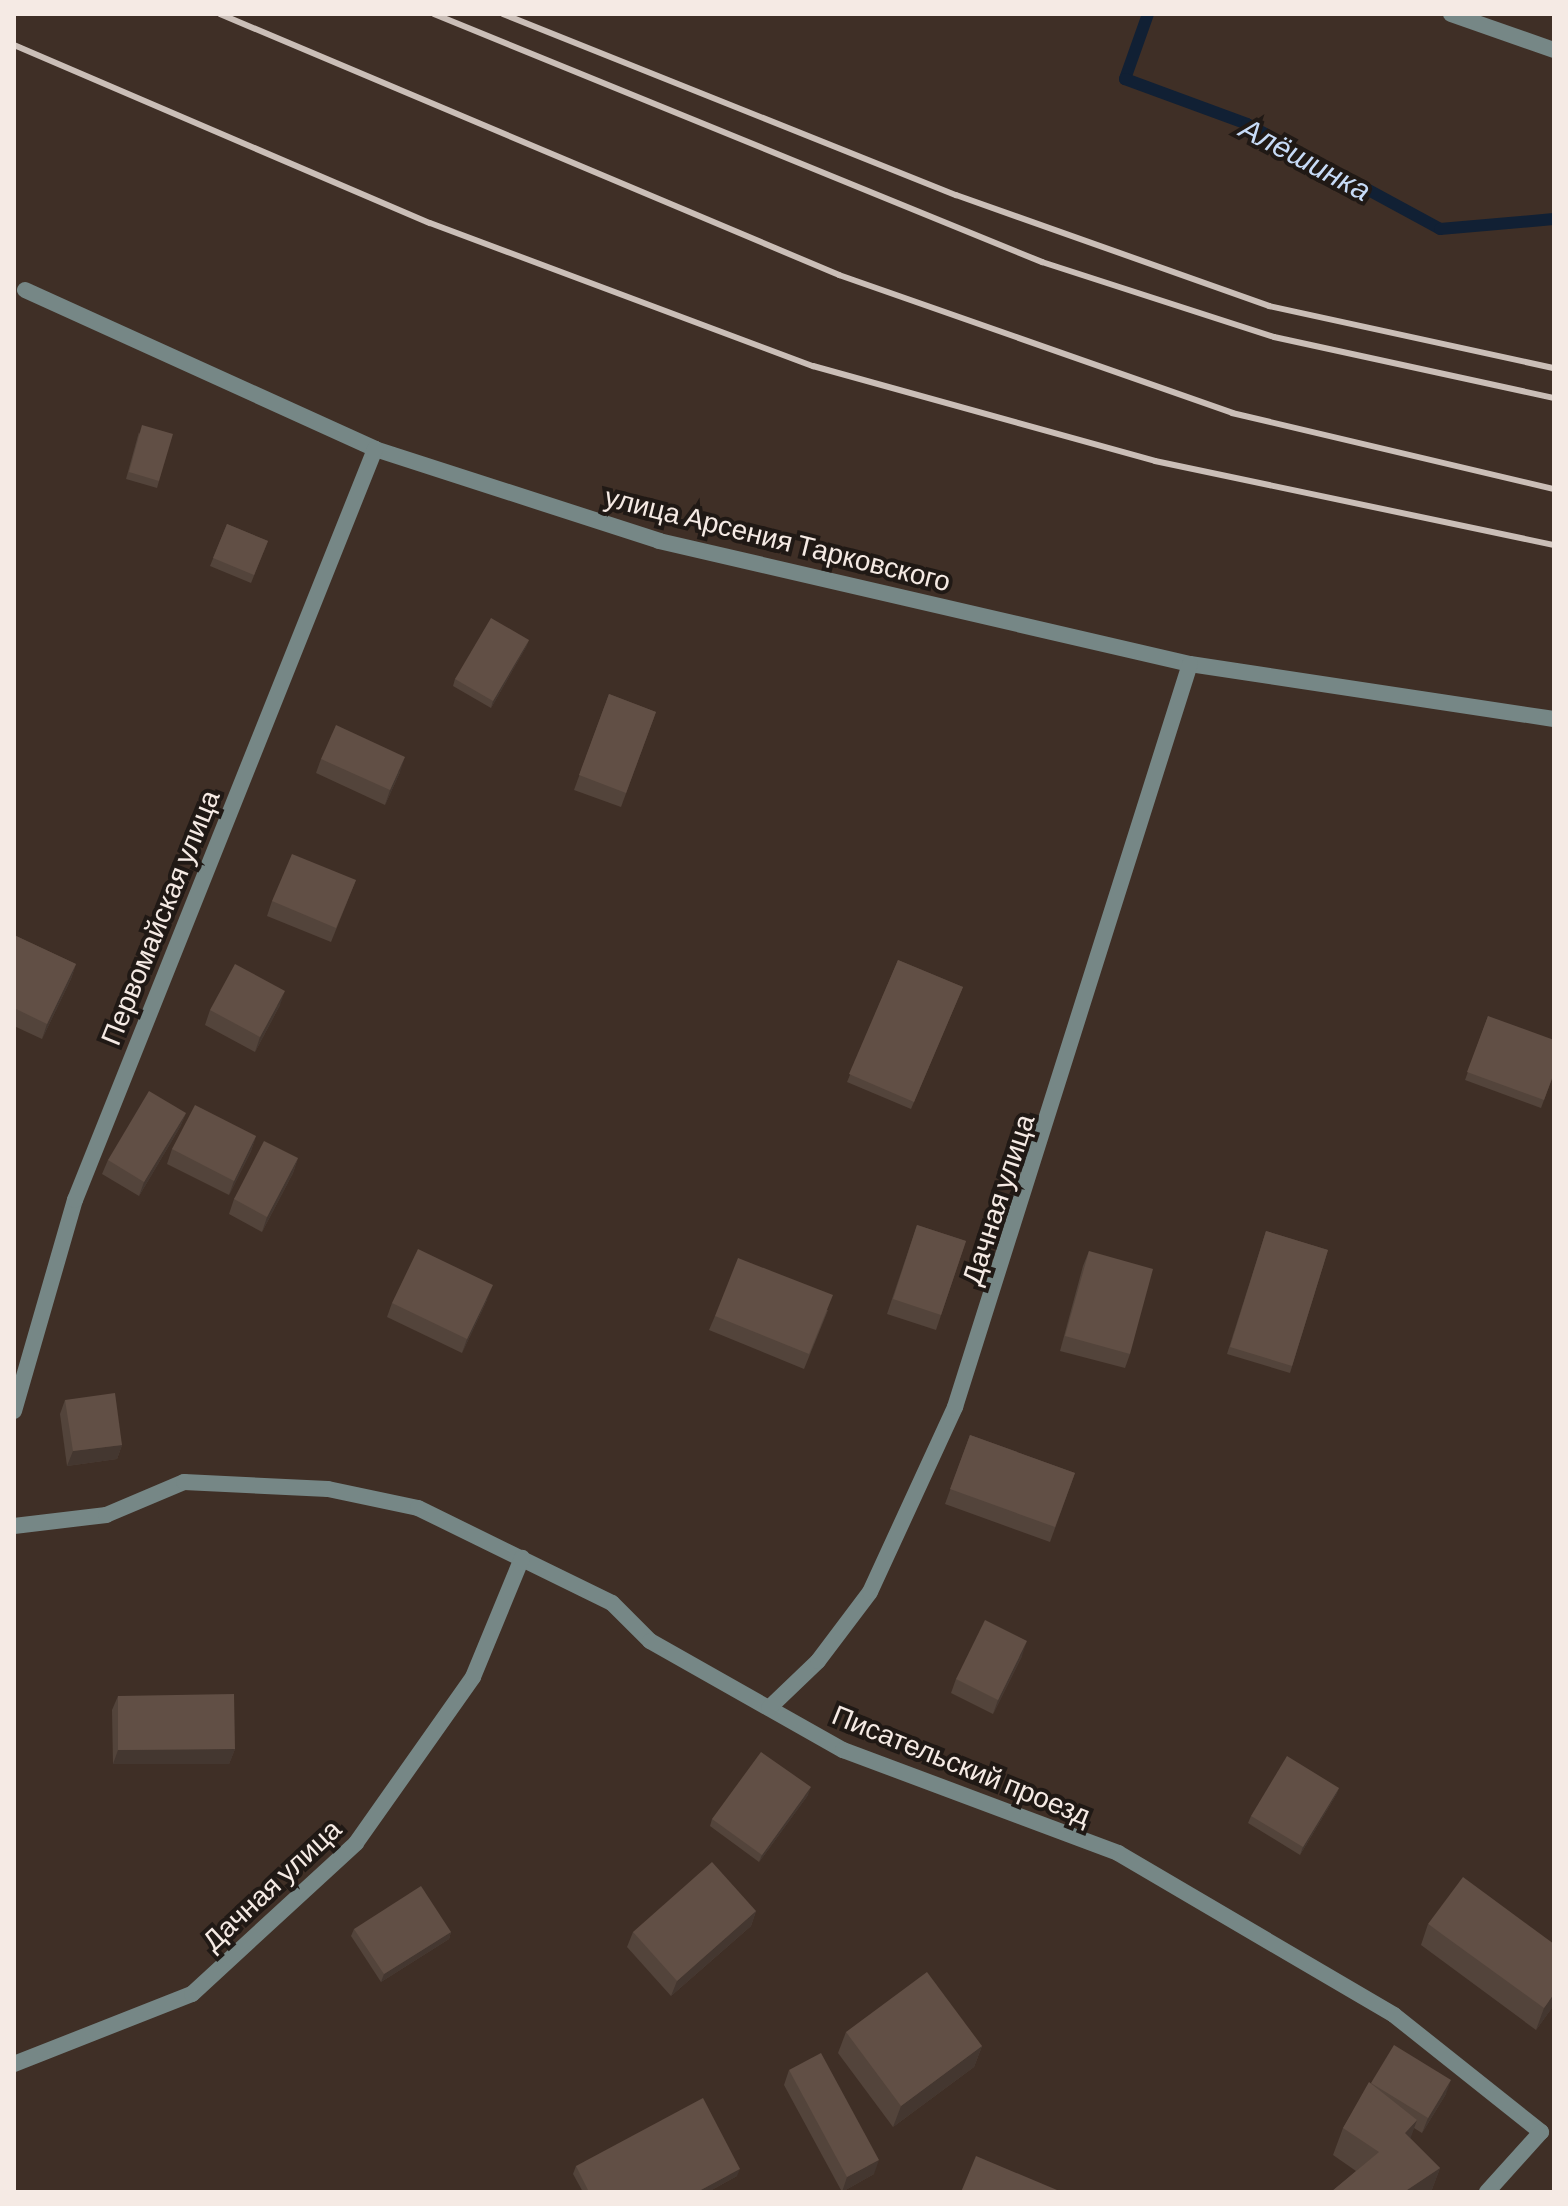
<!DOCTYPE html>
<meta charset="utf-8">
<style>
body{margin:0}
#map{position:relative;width:1568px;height:2206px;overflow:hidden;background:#3f2f26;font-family:Barlow,sans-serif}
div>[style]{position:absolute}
.stream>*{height:12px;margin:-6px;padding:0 6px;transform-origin:6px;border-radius:6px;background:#112034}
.street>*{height:16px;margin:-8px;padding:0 8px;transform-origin:8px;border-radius:8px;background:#768786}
.rail>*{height:6px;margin:-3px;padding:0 3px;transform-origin:3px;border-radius:3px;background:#cabeb7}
.wall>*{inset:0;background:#53443b}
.shaded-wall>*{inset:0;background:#443730}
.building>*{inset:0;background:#614f45}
span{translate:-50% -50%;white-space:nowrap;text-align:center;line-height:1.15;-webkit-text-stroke:8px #201915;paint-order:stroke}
.street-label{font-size:28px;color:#f5eae4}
.water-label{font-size:30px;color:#c7dbf7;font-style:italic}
.frame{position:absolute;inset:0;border:16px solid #f5eae4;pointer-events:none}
</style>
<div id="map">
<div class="stream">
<div style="left:1148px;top:14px;width:69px;rotate:109.5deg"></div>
<div style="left:1125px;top:79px;width:130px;rotate:20.2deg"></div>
<div style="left:1247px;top:124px;width:220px;rotate:28.5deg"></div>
<div style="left:1440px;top:229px;width:114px;rotate:-5deg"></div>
</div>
<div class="street">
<div style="left:1451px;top:14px;width:109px;rotate:19.3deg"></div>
<div style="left:25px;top:290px;width:384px;rotate:24.4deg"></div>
<div style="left:375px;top:449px;width:299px;rotate:17.9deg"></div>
<div style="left:659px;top:541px;width:545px;rotate:13.04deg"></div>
<div style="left:1190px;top:664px;width:368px;rotate:8.6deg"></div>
<div style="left:14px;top:1411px;width:220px;rotate:-73.9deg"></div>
<div style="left:75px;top:1200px;width:809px;rotate:-68.22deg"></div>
<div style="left:14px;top:1526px;width:93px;rotate:-6.8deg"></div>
<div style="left:106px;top:1515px;width:85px;rotate:-22.9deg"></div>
<div style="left:184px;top:1482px;width:144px;rotate:2.8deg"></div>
<div style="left:328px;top:1489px;width:92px;rotate:11.9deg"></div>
<div style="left:418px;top:1508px;width:216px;rotate:26.1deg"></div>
<div style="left:612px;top:1603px;width:54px;rotate:45deg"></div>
<div style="left:650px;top:1641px;width:222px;rotate:29.5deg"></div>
<div style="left:843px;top:1750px;width:294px;rotate:20.5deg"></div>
<div style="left:1118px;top:1853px;width:320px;rotate:30.4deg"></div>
<div style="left:1394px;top:2015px;width:188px;rotate:38.5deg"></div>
<div style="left:1541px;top:2132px;width:81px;rotate:132deg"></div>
<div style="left:769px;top:1708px;width:68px;rotate:-43.8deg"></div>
<div style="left:818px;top:1661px;width:86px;rotate:-53deg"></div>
<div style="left:870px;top:1592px;width:204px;rotate:-65.3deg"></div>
<div style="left:955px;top:1407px;width:779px;rotate:-72.45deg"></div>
<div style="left:14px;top:2064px;width:191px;rotate:-21.5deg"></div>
<div style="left:192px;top:1994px;width:223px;rotate:-42.6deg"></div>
<div style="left:356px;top:1843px;width:203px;rotate:-54.8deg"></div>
<div style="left:473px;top:1677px;width:129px;rotate:-67.6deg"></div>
</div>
<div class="rail">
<div style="left:220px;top:14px;width:672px;rotate:22.86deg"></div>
<div style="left:839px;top:275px;width:417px;rotate:19.3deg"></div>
<div style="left:1232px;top:413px;width:331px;rotate:13.3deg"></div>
<div style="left:434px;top:14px;width:657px;rotate:22.19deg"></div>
<div style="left:1042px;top:262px;width:244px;rotate:17.9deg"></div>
<div style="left:1274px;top:337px;width:287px;rotate:12.3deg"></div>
<div style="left:503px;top:14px;width:488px;rotate:21.8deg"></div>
<div style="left:956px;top:195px;width:332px;rotate:19.5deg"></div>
<div style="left:1269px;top:306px;width:292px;rotate:12.3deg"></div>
<div style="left:14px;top:45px;width:452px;rotate:23.2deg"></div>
<div style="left:430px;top:223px;width:409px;rotate:20.5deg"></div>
<div style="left:813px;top:366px;width:355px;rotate:15.5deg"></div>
<div style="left:1155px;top:461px;width:408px;rotate:11.9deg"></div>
</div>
<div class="wall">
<div style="clip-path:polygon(139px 432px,159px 481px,157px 488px,126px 479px)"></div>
<div style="clip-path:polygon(227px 524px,268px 541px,251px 583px,210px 566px)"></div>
<div style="clip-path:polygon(529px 640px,526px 647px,491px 708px,453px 686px,455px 679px)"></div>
<div style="clip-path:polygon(609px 694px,656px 712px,621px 807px,574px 790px)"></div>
<div style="clip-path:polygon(321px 759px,400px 772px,385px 805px,316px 773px)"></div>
<div style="clip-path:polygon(356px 880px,331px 942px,267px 916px,272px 901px)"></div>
<div style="clip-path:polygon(14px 935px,76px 964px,71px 979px,42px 1039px,14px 1026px)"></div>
<div style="clip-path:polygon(898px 960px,963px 987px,911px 1109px,847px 1082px)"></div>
<div style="clip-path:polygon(280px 1005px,255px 1052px,205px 1025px,210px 1010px)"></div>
<div style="clip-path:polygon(1488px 1016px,1554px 1073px,1541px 1108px,1465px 1080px)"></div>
<div style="clip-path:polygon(186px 1113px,180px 1127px,139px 1196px,102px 1174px,108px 1160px)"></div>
<div style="clip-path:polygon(256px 1136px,251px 1151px,229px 1195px,167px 1164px,172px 1149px)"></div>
<div style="clip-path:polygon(298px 1158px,293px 1173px,262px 1232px,229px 1214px,234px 1199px)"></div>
<div style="clip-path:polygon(917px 1225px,966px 1241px,936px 1330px,887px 1314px)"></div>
<div style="clip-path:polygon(1266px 1231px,1328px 1250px,1290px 1373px,1227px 1354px)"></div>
<div style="clip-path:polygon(1089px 1251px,1130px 1354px,1125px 1368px,1060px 1351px,1083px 1266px)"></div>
<div style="clip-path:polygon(487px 1300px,462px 1353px,387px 1317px,392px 1303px)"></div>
<div style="clip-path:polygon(828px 1310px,804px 1369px,709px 1330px,715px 1316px)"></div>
<div style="clip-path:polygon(65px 1400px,122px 1445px,117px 1459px,67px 1466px,60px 1414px)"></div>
<div style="clip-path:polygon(970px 1435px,1075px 1473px,1050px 1542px,945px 1504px)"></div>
<div style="clip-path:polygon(1022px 1656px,993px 1714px,951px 1693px,956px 1679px)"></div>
<div style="clip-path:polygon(118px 1696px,235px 1749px,229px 1764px,113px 1764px,112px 1710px)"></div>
<div style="clip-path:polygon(1339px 1788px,1336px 1795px,1300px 1855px,1248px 1823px,1251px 1816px)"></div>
<div style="clip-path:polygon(808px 1795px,759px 1862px,710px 1826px,712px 1819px)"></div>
<div style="clip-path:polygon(756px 1911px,751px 1926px,671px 1996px,627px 1947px,633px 1932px)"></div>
<div style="clip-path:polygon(1428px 1924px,1554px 2005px,1536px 2030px,1421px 1945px)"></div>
<div style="clip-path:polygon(354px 1929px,451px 1932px,449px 1939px,381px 1982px,351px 1936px)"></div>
<div style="clip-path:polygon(846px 2032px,982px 2046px,974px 2067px,893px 2127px,838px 2053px)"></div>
<div style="clip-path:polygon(789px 2070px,874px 2174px,842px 2192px,784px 2085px)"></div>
<div style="clip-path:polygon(1371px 2083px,1446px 2094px,1422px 2133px,1414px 2128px,1410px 2138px,1440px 2168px,1431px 2192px,1331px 2192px,1356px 2171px,1333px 2155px,1343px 2128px)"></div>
<div style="clip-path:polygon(576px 2166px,737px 2176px,708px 2192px,583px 2192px,573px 2174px)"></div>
</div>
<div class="shaded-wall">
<div style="clip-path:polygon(529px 640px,526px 647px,491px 708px,493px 701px)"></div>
<div style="clip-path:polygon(405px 757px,400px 772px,385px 805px,390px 790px)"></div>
<div style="clip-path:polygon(76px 964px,71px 979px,42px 1039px,47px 1024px)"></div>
<div style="clip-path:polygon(285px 991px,280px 1005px,255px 1052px,260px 1037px)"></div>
<div style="clip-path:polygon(186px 1113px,180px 1127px,139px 1196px,144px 1182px)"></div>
<div style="clip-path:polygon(256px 1136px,251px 1151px,229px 1195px,234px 1181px)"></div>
<div style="clip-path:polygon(298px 1158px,293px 1173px,262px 1232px,267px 1217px)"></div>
<div style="clip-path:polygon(493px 1285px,487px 1300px,462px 1353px,467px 1339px)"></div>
<div style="clip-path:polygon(122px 1445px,117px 1459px,67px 1466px,73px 1451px)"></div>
<div style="clip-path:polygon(1027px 1641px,1022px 1656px,993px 1714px,998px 1700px)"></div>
<div style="clip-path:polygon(235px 1749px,229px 1764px,113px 1764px,118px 1750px)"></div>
<div style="clip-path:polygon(811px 1787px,808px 1795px,759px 1862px,762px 1855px)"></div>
<div style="clip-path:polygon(1339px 1788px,1336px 1795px,1300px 1855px,1303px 1847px)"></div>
<div style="clip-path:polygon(756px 1911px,751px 1926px,671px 1996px,677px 1981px)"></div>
<div style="clip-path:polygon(451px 1932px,449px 1939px,381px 1982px,384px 1974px)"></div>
<div style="clip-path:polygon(1554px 1994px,1554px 2005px,1536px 2030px,1544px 2008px)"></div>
<div style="clip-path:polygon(982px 2046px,974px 2067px,893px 2127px,901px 2106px)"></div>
<div style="clip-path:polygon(1451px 2080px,1446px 2094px,1422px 2133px,1428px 2118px)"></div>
<div style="clip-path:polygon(1417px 2120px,1407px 2148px,1405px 2133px)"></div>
<div style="clip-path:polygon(879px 2160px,874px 2174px,842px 2192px,847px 2177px)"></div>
<div style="clip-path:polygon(1440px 2168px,1431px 2192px,1404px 2192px)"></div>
<div style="clip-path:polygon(740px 2169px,737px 2176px,708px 2192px,697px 2192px)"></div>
</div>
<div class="building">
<div style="clip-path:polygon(142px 425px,173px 434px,159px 481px,129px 472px)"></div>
<div style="clip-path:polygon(227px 524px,268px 541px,254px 575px,213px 558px)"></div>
<div style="clip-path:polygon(491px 618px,529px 640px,493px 701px,455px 679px)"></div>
<div style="clip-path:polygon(609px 694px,656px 712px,626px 793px,579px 775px)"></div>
<div style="clip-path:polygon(336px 725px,405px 757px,390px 790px,321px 759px)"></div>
<div style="clip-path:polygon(292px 854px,356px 880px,336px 928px,272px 901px)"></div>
<div style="clip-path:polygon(14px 935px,76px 964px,47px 1024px,14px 1008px)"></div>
<div style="clip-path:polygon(898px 960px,963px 987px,914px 1102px,849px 1074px)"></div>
<div style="clip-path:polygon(235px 964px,285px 991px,260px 1037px,210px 1010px)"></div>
<div style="clip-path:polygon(1488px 1016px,1554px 1040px,1554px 1073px,1544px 1100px,1467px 1072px)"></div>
<div style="clip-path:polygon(149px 1091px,186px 1113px,144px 1182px,108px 1160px)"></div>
<div style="clip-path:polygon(195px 1105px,256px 1136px,234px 1181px,172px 1149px)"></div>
<div style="clip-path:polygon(264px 1141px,298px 1158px,267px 1217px,234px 1199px)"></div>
<div style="clip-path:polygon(917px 1225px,966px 1241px,941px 1315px,893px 1299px)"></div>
<div style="clip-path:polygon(1266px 1231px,1328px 1250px,1292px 1366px,1230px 1347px)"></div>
<div style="clip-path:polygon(418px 1249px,493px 1285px,467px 1339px,392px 1303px)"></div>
<div style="clip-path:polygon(1089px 1251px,1153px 1269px,1130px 1354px,1065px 1336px)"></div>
<div style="clip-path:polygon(738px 1258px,833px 1295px,809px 1354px,715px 1316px)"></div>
<div style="clip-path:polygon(115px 1393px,122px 1445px,73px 1451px,65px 1400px)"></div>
<div style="clip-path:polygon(970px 1435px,1075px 1473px,1055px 1527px,950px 1489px)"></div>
<div style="clip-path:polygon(985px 1620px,1027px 1641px,998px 1700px,956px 1679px)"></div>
<div style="clip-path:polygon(234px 1694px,235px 1749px,118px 1750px,118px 1696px)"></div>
<div style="clip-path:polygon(761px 1752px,811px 1787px,762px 1855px,712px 1819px)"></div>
<div style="clip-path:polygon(1287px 1756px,1339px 1788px,1303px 1847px,1251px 1816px)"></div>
<div style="clip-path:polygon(712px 1862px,756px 1911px,677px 1981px,633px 1932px)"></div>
<div style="clip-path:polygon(1463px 1877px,1554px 1944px,1554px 1994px,1544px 2008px,1428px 1924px)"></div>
<div style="clip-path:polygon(421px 1886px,451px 1932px,384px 1974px,354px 1929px)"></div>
<div style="clip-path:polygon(927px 1972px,982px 2046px,901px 2106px,846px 2032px)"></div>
<div style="clip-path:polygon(1394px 2045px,1451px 2080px,1428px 2118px,1371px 2083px)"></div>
<div style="clip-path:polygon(821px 2053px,879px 2160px,847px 2177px,789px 2070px)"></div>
<div style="clip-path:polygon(1369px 2082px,1417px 2120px,1405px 2133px,1440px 2168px,1404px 2192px,1331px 2192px,1379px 2152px,1343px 2128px)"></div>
<div style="clip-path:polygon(703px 2098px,740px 2169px,697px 2192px,589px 2192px,576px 2166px)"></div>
<div style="clip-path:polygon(976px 2156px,1057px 2190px,1057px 2192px,961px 2192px)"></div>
</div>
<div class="street-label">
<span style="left:778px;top:538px;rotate:14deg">улица Арсения Тарковского</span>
<span style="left:159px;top:917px;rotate:-68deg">Первомайская улица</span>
<span style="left:997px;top:1199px;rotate:-72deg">Дачная улица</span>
<span style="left:962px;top:1764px;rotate:22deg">Писательский проезд</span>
<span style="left:271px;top:1884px;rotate:-43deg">Дачная улица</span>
</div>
<div class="water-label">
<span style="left:1306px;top:158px;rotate:28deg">Алёшинка</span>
</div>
<div class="frame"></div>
</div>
